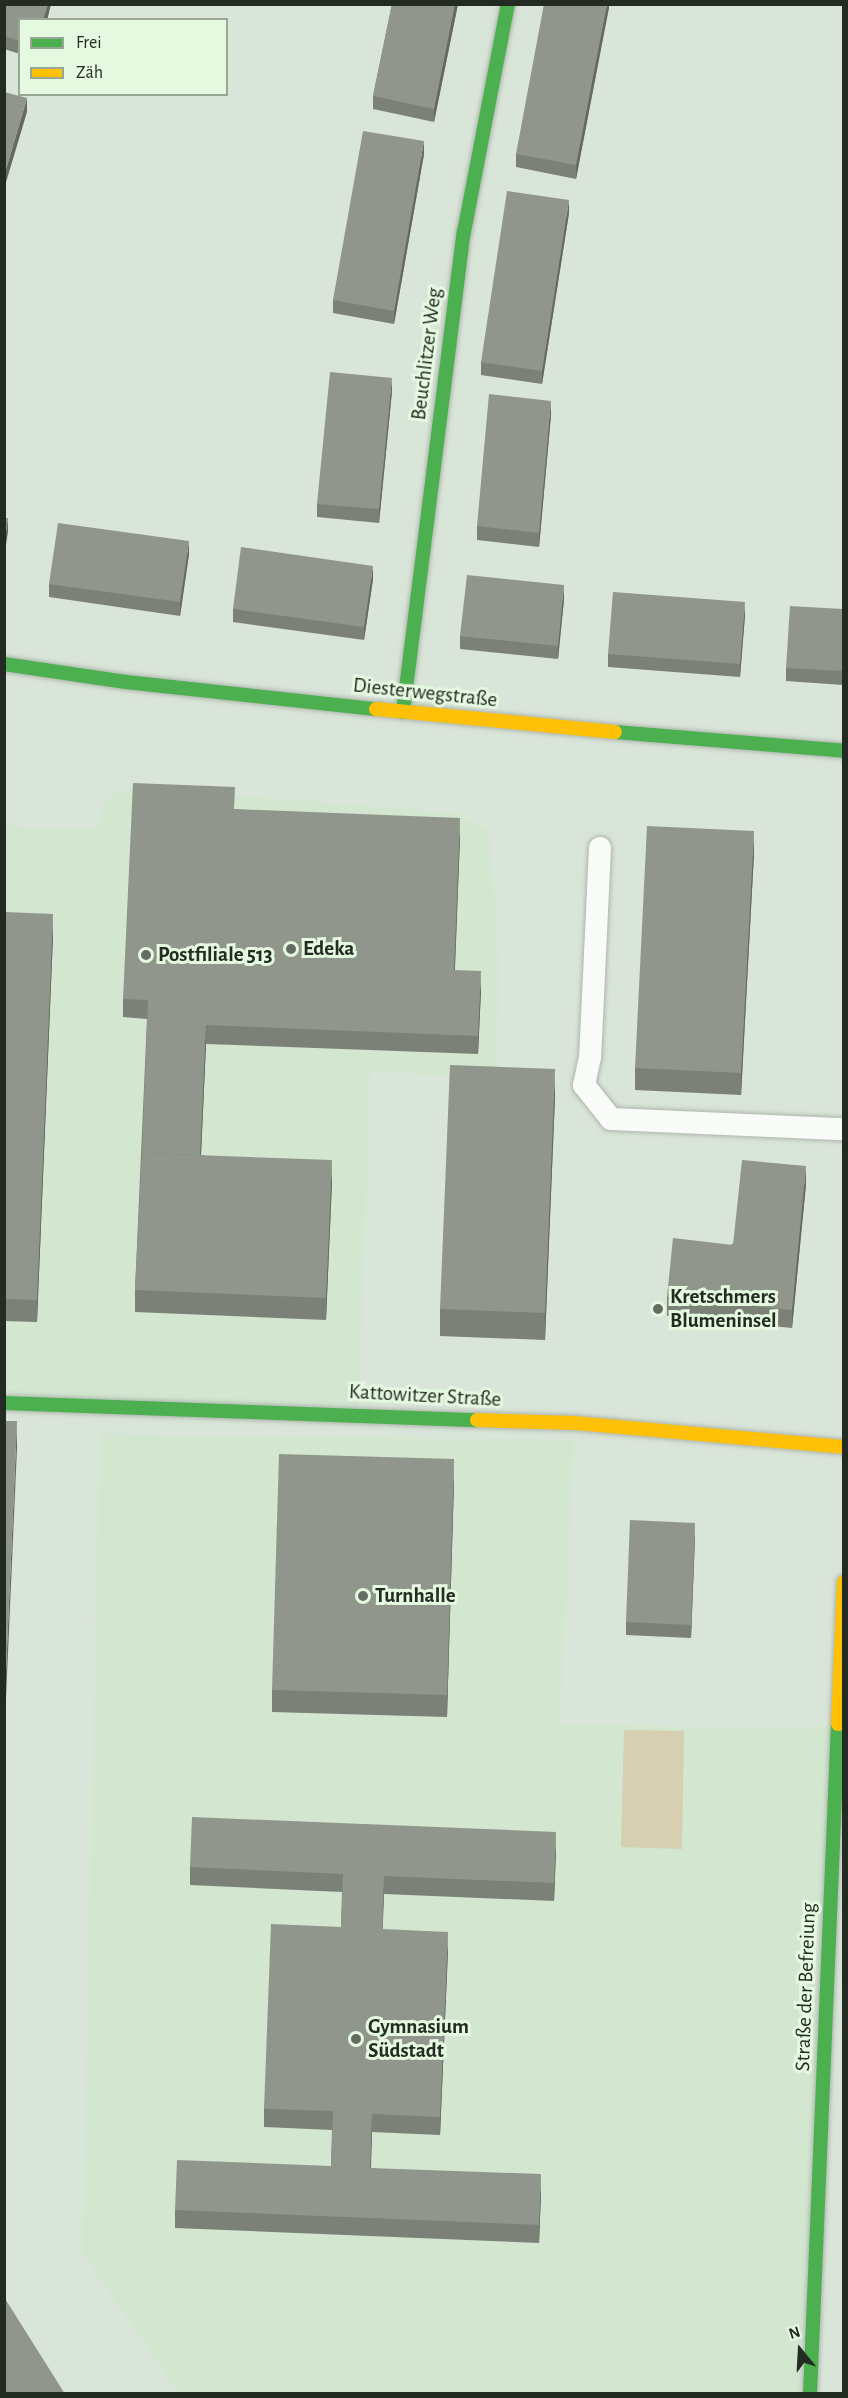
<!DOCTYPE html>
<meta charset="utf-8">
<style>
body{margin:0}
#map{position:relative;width:848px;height:2398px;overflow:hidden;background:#dae5d9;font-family:"Alegreya Sans",sans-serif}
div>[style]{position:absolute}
.built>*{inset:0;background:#d2e6d0}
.green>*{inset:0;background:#d7cfb2}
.roads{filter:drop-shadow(0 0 2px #adb6ac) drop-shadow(0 0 2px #adb6ac)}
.lane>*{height:22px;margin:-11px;padding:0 11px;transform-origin:11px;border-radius:11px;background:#f9fbf9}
.fast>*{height:14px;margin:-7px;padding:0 7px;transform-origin:7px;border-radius:7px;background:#4caf50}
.slow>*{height:14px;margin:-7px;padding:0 7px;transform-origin:7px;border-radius:7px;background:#ffc107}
.wall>*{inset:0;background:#7c8178}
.shaded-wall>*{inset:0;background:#656961}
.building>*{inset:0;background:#90968b}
.dots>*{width:16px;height:16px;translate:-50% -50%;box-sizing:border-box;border:3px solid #e4f9e0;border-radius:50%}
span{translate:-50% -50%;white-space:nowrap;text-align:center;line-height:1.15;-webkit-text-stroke:6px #e4f9e0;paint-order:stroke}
.street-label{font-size:21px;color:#242b23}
.poi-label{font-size:21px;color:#242b23;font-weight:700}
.left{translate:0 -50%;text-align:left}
.frame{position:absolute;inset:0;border:6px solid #242b23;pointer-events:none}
.legend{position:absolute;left:18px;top:18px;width:210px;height:78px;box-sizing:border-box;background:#e4f9e0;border:2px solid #97a794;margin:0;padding:8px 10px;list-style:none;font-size:18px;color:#242b23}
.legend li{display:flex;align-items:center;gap:12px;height:30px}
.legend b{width:30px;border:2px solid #97a794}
.north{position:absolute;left:770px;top:2320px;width:60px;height:60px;-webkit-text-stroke:4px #e4f9e0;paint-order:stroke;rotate:342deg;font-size:16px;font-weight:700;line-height:24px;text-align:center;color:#242b23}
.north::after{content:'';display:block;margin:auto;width:21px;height:27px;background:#242b23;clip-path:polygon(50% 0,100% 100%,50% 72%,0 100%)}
</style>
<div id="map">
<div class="built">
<div style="clip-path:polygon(128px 787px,456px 813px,489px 830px,499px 966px,496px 1077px,370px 1072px,359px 1413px,5px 1403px,4px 826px,98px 830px,101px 804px)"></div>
<div style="clip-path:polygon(100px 1434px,574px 1440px,560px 1725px,832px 1728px,800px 2393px,178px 2393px,82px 2252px)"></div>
</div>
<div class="green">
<div style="clip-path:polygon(624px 1730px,684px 1731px,682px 1849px,621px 1847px)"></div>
</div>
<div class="roads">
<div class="lane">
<div style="left:600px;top:848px;width:209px;rotate:92.7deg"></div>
<div style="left:590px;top:1057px;width:29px;rotate:102deg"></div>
<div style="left:584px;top:1085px;width:43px;rotate:51.5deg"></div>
<div style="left:611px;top:1119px;width:233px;rotate:2.5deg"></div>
</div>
<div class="fast">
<div style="left:4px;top:664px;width:123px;rotate:8.4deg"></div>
<div style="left:126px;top:682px;width:251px;rotate:6.2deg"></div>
<div style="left:403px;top:712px;width:484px;rotate:-82.8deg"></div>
<div style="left:464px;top:232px;width:232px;rotate:-79.1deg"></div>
<div style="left:615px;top:732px;width:230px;rotate:4.7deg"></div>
<div style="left:4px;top:1403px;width:473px;rotate:2.1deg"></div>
<div style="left:810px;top:2394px;width:671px;rotate:-87.61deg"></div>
</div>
<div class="slow">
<div style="left:376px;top:709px;width:240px;rotate:5.5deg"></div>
<div style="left:477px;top:1420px;width:98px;rotate:1.8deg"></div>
<div style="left:575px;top:1423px;width:270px;rotate:5.1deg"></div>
<div style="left:838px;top:1724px;width:142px;rotate:-87.6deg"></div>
</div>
</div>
<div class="wall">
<div style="clip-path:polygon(4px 4px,51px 4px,47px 20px,20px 20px,20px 54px,4px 49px)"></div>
<div style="clip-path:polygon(392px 4px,458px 4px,434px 122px,373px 109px,373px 96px)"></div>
<div style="clip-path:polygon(609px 4px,576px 179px,516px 167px,516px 154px)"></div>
<div style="clip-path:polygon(424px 154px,394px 324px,333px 313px,333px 300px)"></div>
<div style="clip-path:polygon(569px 213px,542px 384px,481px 375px,481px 362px)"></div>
<div style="clip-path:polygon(392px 391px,379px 523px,317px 517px,317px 504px)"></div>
<div style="clip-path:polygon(551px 415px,539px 547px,477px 540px,477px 526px)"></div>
<div style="clip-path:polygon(189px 554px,180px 616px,49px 597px,49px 584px)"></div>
<div style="clip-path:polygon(373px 579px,364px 640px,233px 622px,233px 609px)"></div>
<div style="clip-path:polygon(564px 599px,558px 659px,460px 649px,460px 636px)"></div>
<div style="clip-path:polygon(843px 609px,843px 685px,786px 681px,786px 668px)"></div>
<div style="clip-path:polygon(745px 615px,740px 677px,608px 667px,608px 654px)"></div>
<div style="clip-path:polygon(235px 809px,460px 837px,455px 970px,481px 990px,478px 1054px,206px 1044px,201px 1155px,332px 1182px,326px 1320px,135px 1312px,135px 1290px,147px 1019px,123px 1017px,123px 999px)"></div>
<div style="clip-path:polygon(754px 853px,741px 1095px,635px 1090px,635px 1068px)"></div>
<div style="clip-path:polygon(4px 912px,53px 936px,37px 1322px,4px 1321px)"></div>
<div style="clip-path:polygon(555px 1096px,545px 1340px,440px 1336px,440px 1309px)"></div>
<div style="clip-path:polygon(806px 1184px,792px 1328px,667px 1316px,667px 1297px)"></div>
<div style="clip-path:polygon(454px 1481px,447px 1717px,272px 1712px,272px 1690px)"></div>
<div style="clip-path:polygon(695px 1536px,691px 1638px,626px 1635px,626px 1622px)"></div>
<div style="clip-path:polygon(556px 1850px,554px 1901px,384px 1894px,382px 1929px,448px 1950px,440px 2135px,372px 2132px,371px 2168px,541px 2193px,539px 2243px,175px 2228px,175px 2210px,331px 2166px,332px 2130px,264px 2127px,264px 2109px,341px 1927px,342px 1892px,190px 1885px,190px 1867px)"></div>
</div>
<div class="shaded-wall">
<div style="clip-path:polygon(48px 4px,51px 4px,47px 20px,43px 20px)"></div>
<div style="clip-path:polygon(455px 4px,458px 4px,434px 122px,434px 109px)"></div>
<div style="clip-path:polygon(607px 4px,609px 4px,609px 8px,576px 179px,576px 165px)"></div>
<div style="clip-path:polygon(27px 98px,27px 112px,4px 189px,4px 176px)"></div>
<div style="clip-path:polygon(424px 141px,424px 154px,394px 324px,394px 311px)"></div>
<div style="clip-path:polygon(569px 200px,569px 213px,542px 384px,542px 371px)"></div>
<div style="clip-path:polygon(392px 378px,392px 391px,379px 523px,379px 509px)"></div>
<div style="clip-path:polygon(551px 401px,551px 415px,539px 547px,539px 533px)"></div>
<div style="clip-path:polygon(8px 518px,8px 532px,4px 558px,4px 545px)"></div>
<div style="clip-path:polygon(189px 541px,189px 554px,180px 616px,180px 602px)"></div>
<div style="clip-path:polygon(373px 566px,373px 579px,364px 640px,364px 627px)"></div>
<div style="clip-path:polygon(564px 585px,564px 599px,558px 659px,558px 646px)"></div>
<div style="clip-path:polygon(745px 602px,745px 615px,740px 677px,740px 664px)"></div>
<div style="clip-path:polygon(460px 818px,460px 837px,454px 988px,454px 970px)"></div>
<div style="clip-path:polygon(754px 831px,754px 853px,741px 1095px,741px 1073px)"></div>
<div style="clip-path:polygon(53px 914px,53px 936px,37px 1322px,37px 1300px)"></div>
<div style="clip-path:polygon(481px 971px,481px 990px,478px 1054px,478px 1036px)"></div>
<div style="clip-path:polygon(206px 1025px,206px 1044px,200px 1177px,200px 1158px)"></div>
<div style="clip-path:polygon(555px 1069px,555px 1096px,545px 1340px,545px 1313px)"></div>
<div style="clip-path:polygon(332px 1160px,332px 1182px,326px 1320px,326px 1298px)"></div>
<div style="clip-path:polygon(806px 1166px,806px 1184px,792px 1328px,792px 1310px)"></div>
<div style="clip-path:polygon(17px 1421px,17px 1448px,4px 1744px,4px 1717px)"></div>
<div style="clip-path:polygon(454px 1459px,454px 1481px,447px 1717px,447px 1695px)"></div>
<div style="clip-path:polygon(695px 1523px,695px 1536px,691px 1638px,691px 1625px)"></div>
<div style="clip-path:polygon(556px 1832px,556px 1850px,554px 1901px,554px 1883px)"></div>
<div style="clip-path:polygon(384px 1876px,384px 1894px,382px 1948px,382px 1929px)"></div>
<div style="clip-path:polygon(448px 1932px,448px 1950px,440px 2135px,440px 2117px)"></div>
<div style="clip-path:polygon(372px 2114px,372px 2132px,370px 2186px,370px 2168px)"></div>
<div style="clip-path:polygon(541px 2174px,541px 2193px,539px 2243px,539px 2225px)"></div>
</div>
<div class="building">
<div style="clip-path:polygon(4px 4px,48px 4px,43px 20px,20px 20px,20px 41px,4px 36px)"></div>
<div style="clip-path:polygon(392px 4px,455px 4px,434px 109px,373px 96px)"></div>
<div style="clip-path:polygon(544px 4px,607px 4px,576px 165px,516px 154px)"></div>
<div style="clip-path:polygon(4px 92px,27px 98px,4px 176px)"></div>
<div style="clip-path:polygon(363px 131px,424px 141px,394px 311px,333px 300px)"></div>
<div style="clip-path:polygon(507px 191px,569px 200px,542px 371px,481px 362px)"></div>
<div style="clip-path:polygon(330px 372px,392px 378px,379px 509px,317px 504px)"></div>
<div style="clip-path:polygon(489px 394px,551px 401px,539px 533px,477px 526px)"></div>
<div style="clip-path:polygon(4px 518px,8px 518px,4px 545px)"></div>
<div style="clip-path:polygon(58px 523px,189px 541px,180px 602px,49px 584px)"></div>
<div style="clip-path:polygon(241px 547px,373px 566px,364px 627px,233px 609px)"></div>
<div style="clip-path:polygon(467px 575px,564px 585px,558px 646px,460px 636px)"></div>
<div style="clip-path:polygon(613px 592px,745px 602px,740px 664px,608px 654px)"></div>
<div style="clip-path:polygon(790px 606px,843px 609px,843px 671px,786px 668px)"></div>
<div style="clip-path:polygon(133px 783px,235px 787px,234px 809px,460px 818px,454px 970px,481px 971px,478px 1036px,206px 1025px,200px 1155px,142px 1153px,148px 1000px,123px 999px)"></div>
<div style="clip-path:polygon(647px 826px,754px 831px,741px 1073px,635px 1068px)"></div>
<div style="clip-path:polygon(4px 912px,53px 914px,37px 1300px,4px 1299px)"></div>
<div style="clip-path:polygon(450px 1065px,555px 1069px,545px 1313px,440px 1309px)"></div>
<div style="clip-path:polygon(142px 1153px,332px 1160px,326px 1298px,135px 1290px)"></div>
<div style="clip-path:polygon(742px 1160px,806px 1166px,792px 1310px,667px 1297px,673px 1238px,733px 1245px)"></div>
<div style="clip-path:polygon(4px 1421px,17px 1421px,4px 1717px)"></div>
<div style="clip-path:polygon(279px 1454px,454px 1459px,447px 1695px,272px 1690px)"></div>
<div style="clip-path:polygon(630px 1520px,695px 1523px,691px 1625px,626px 1622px)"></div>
<div style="clip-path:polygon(192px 1817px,556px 1832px,554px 1883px,384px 1876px,382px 1929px,448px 1932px,440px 2117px,372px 2114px,370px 2168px,541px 2174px,539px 2225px,175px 2210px,177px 2160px,331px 2166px,333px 2111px,264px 2109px,271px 1924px,341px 1927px,343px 1874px,190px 1867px)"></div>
<div style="clip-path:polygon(4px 2297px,65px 2394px,4px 2394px)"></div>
</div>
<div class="dots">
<div style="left:291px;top:949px;background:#646c63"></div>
<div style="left:146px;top:955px;background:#646c63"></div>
<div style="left:658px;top:1309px;background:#646c63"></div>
<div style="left:363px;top:1596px;background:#646c63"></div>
<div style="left:356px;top:2039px;background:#646c63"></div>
</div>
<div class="street-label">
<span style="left:427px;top:354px;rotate:-83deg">Beuchlitzer Weg</span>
<span style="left:425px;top:693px;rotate:6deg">Diesterwegstraße</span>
<span style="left:425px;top:1396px;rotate:3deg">Kattowitzer Straße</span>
<span style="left:806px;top:1987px;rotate:-88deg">Straße der Befreiung</span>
</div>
<div class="poi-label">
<span class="left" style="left:303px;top:949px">Edeka</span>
<span class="left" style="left:158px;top:955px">Postfiliale 513</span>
<span class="left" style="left:670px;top:1309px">Kretschmers<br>Blumeninsel</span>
<span class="left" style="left:375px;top:1596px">Turnhalle</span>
<span class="left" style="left:368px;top:2039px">Gymnasium<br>Südstadt</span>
</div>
<div class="frame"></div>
<ul class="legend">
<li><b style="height:8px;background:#4caf50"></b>Frei</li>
<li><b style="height:8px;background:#ffc107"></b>Zäh</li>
</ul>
<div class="north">N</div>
</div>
